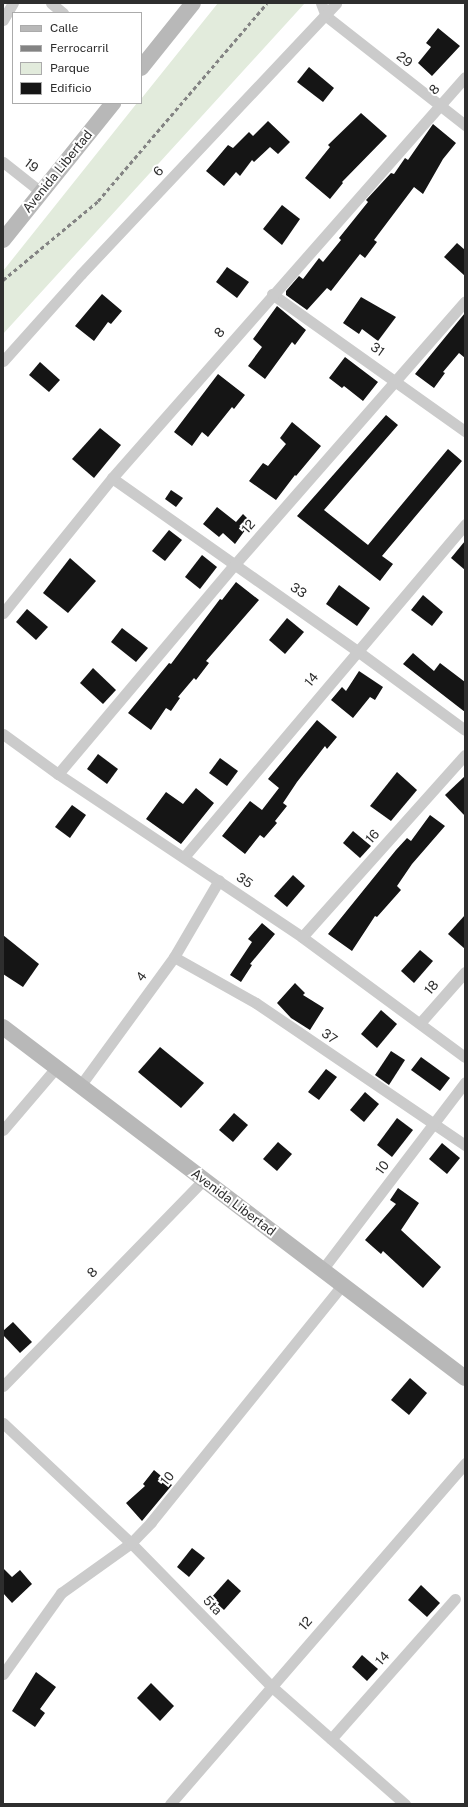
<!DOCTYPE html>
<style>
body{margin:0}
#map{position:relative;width:468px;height:1807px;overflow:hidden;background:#fff;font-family:"Public Sans",sans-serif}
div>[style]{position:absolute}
.green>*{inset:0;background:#e2ebdc}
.building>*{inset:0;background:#151515}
.minor>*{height:11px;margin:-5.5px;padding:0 5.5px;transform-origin:5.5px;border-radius:5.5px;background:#cbcbcb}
.secondary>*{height:16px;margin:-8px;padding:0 8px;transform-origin:8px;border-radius:8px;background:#b8b8b8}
.rail>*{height:3px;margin-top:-1.5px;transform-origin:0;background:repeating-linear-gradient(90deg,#838383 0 4px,transparent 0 7px)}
span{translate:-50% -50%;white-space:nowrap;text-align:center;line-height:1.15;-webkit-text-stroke:4px #fff;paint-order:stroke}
.street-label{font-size:13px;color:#2e2e2e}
.frame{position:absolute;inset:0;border:4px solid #2e2e2e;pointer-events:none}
.legend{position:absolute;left:12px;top:12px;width:130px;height:92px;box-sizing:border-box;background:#fff;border:1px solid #ababab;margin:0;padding:5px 7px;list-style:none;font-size:12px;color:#2e2e2e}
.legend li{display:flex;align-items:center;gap:8px;height:20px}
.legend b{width:20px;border:1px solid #ababab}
</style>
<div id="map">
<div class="green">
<div style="clip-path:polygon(218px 3px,305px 3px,3px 334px,3px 271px,137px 103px,141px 103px,141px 99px)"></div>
</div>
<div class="building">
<div style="clip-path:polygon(438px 28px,460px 46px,432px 76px,418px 63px,431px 47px,426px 43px)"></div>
<div style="clip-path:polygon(309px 67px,334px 88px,323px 102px,297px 82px)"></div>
<div style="clip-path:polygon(361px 113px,387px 136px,342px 182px,343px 183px,330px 199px,305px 178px,330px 147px,328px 145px)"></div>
<div style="clip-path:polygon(268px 121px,290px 142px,278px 154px,270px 147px,254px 162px,252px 160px,240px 176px,236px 172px,224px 186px,206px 171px,228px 145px,233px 148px,249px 132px,253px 136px)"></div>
<div style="clip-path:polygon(433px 124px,456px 143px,443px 159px,423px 194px,414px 187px,374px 240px,377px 242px,365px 258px,360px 254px,331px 291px,327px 288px,307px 310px,286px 295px,286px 291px,299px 276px,303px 279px,319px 258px,323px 262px,341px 240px,339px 238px,368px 202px,366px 200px,391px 173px,394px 174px,405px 158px,408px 160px)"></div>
<div style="clip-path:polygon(282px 205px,300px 219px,282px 245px,263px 229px)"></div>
<div style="clip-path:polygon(457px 243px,465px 250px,465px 276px,444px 257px)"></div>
<div style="clip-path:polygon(227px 267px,249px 282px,237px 298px,216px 282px)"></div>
<div style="clip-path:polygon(102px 294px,122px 311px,111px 324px,108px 322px,94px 341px,75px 326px)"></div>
<div style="clip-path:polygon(361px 297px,396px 317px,378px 341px,362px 329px,359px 334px,343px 323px)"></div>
<div style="clip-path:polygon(277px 306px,306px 330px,295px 345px,292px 342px,265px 379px,248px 366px,262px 347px,253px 339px)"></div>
<div style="clip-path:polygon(465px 313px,465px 358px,459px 353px,443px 372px,445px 373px,434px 388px,415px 374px)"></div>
<div style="clip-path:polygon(345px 357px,378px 382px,363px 401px,344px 386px,342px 388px,329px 378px)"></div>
<div style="clip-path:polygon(40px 362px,60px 380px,49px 392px,29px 375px)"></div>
<div style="clip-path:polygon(218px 374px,245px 395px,234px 409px,232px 407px,208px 437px,202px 432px,192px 446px,174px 432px)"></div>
<div style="clip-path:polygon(386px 415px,398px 425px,324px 510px,368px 545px,448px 449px,462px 461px,382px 556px,393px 564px,380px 581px,297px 516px)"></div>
<div style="clip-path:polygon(292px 422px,321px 446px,296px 476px,295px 475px,276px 500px,249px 481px,263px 463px,268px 466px,286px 444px,280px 438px)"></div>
<div style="clip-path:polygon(100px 428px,121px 445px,94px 478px,72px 459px)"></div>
<div style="clip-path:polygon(171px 490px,183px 498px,176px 507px,165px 499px)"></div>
<div style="clip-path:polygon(217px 507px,236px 522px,243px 514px,251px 522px,235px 544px,223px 533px,219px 537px,203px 524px)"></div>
<div style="clip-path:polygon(169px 530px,182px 540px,165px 561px,152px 551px)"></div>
<div style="clip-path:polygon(465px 541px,465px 570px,451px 558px)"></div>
<div style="clip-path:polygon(202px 555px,217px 567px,200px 589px,185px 577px)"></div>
<div style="clip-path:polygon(70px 558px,96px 581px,68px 613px,43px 593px)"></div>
<div style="clip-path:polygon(236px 582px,259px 600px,206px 661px,209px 663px,196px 680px,194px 678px,178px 697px,180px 698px,171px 711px,166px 708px,151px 730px,128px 713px,169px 663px,171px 664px,220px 599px,222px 600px)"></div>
<div style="clip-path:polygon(339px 585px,370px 608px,357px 626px,326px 604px)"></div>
<div style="clip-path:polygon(423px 595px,443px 612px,432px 626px,411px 610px)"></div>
<div style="clip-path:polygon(27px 609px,48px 627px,36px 640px,16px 622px)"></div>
<div style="clip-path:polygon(287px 618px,304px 632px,285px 654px,269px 640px)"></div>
<div style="clip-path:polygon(122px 628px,148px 648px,136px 662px,111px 642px)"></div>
<div style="clip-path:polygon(413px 653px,434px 671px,440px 663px,465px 682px,465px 712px,403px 664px)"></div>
<div style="clip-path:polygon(93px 668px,116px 690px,103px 704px,80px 683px)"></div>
<div style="clip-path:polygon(359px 671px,383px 687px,375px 700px,370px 697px,353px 718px,331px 700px,342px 687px,346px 691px)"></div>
<div style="clip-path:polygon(317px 720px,337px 737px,327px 749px,325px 746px,297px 782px,283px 803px,287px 806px,275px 821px,277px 823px,264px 838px,260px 835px,245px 854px,222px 836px,250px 801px,262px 810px,279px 788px,268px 779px)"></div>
<div style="clip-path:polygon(98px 754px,118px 769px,107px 784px,87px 769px)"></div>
<div style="clip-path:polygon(220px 758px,238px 771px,227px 786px,209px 773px)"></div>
<div style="clip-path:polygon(397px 772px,417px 790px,391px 821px,370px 806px)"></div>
<div style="clip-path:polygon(465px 776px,465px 816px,445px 795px)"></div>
<div style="clip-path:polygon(196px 788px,214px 803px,181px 844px,146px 819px,166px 792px,183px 804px)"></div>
<div style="clip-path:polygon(72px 805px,86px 815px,70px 838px,55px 827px)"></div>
<div style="clip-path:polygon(430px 815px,445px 826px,412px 864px,397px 886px,401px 890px,377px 917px,375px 916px,352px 951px,328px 934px,396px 850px,407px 838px,411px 841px)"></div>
<div style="clip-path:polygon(353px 831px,371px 846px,360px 858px,343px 843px)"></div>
<div style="clip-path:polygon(293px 875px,305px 886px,287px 907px,274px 896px)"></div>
<div style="clip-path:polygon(465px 915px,465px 949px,448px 934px)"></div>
<div style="clip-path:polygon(262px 923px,275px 934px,250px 964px,252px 965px,241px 982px,230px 975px,252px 942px,248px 939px)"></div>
<div style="clip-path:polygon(3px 935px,39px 964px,23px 987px,3px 974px)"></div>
<div style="clip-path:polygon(420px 950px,433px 961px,414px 983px,401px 971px)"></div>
<div style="clip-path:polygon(295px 983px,305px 993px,303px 995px,324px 1008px,310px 1030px,291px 1018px,277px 1003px)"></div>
<div style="clip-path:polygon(381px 1010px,397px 1024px,377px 1048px,361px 1034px)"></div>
<div style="clip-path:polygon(160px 1047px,204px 1083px,181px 1108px,138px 1072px)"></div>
<div style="clip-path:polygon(391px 1051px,405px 1060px,389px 1085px,375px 1075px)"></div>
<div style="clip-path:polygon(421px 1057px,450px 1078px,440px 1091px,411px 1070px)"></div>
<div style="clip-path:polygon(326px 1069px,337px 1077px,319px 1100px,308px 1092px)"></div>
<div style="clip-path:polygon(365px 1092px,379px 1104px,364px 1122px,350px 1110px)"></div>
<div style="clip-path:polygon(234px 1113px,248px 1125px,233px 1142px,219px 1130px)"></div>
<div style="clip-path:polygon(397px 1118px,413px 1130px,392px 1157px,377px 1145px)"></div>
<div style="clip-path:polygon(278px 1142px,292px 1154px,277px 1171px,263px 1159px)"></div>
<div style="clip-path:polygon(442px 1143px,460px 1158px,447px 1174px,429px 1159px)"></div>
<div style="clip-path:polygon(398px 1188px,419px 1203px,401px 1230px,441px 1267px,423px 1288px,383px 1251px,381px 1254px,365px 1240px,396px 1204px,390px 1200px)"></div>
<div style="clip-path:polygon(13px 1322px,32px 1342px,20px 1353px,3px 1335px,3px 1331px)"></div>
<div style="clip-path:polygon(410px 1378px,427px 1393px,409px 1415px,391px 1400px)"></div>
<div style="clip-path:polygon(154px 1470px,172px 1485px,142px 1521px,126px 1503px,145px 1486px,143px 1484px)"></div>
<div style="clip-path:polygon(192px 1548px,205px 1558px,189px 1577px,177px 1567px)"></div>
<div style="clip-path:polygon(3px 1568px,12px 1577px,20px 1570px,32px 1584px,12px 1603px,3px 1593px)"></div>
<div style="clip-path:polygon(228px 1579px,241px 1591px,224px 1610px,211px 1598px)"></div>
<div style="clip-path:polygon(421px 1585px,440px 1603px,427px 1617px,408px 1600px)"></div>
<div style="clip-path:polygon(362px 1655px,378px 1669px,367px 1681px,352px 1667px)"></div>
<div style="clip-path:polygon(36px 1672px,56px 1687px,40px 1709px,45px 1713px,35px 1727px,12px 1711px)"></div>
<div style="clip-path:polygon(151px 1683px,174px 1706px,160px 1721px,137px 1698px)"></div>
</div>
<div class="minor">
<div style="left:51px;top:3px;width:16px;rotate:40deg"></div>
<div style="left:321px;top:3px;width:14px;rotate:69deg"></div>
<div style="left:326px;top:16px;width:177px;rotate:38.1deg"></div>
<div style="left:3px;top:20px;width:20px;rotate:-60deg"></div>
<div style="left:3px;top:162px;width:48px;rotate:38.3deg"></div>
<div style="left:272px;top:294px;width:237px;rotate:35.4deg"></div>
<div style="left:3px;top:361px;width:117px;rotate:-48.1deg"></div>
<div style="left:81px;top:274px;width:372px;rotate:-46.7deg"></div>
<div style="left:112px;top:478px;width:299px;rotate:35.2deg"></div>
<div style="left:356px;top:650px;width:135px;rotate:36.3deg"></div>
<div style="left:3px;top:613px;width:174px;rotate:-51.1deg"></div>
<div style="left:112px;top:478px;width:534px;rotate:-48.64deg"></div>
<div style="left:3px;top:734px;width:68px;rotate:36deg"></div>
<div style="left:58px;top:774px;width:293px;rotate:33.7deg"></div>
<div style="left:302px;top:937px;width:202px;rotate:36.4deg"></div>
<div style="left:58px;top:774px;width:275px;rotate:-49.9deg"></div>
<div style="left:235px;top:564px;width:349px;rotate:-48.8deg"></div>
<div style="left:184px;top:857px;width:436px;rotate:-49.8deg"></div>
<div style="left:302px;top:937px;width:244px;rotate:-48.2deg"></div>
<div style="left:174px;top:957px;width:94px;rotate:29.3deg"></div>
<div style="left:256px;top:1003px;width:253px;rotate:34.2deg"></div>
<div style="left:420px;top:1023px;width:68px;rotate:-48.6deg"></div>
<div style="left:80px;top:1086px;width:160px;rotate:-53.9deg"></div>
<div style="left:174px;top:957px;width:89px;rotate:-59.7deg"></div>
<div style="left:3px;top:1130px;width:80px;rotate:-49.6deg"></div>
<div style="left:322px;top:1270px;width:236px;rotate:-52.7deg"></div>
<div style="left:3px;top:1386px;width:287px;rotate:-45.8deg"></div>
<div style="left:3px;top:1423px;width:175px;rotate:43.2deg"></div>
<div style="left:131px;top:1543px;width:200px;rotate:45.6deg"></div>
<div style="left:271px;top:1686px;width:179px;rotate:41.4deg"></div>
<div style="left:3px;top:1674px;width:100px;rotate:-54.4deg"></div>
<div style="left:61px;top:1593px;width:86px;rotate:-35.5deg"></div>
<div style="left:131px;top:1543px;width:29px;rotate:-46deg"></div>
<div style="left:151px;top:1522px;width:304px;rotate:-51.1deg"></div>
<div style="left:331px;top:1739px;width:187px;rotate:-48.5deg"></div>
<div style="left:170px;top:1804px;width:451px;rotate:-49.1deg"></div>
</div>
<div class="secondary">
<div style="left:141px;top:68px;width:83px;rotate:-51.3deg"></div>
<div style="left:3px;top:240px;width:176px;rotate:-51.2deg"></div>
<div style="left:3px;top:1027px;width:580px;rotate:37.23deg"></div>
</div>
<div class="rail">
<div style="left:3px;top:280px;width:124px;rotate:-39.7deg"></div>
<div style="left:98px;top:201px;width:260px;rotate:-49.5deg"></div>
</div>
<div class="street-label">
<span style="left:404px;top:60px;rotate:39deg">29</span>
<span style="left:435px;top:90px;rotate:-50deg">8</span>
<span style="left:31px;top:166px;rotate:38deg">19</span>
<span style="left:58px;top:172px;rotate:-51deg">Avenida Libertad</span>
<span style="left:159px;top:172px;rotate:-46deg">6</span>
<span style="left:220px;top:333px;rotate:-49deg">8</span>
<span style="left:377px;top:350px;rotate:35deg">31</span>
<span style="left:249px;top:527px;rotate:-49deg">12</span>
<span style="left:298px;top:591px;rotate:35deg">33</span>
<span style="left:312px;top:680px;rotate:-50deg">14</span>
<span style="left:373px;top:837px;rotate:-48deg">16</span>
<span style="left:244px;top:881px;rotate:35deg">35</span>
<span style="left:142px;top:977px;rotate:-54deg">4</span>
<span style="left:432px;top:988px;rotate:-49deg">18</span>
<span style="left:329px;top:1037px;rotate:35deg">37</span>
<span style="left:383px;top:1168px;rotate:-53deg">10</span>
<span style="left:233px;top:1203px;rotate:37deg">Avenida Libertad</span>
<span style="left:93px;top:1273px;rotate:-46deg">8</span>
<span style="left:168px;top:1479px;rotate:-51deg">10</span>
<span style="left:212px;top:1606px;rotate:46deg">5ta</span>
<span style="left:306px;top:1624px;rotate:-49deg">12</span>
<span style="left:383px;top:1659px;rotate:-48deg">14</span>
</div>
<div class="frame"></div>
<ul class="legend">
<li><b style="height:5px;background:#b8b8b8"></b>Calle</li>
<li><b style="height:5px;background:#838383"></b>Ferrocarril</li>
<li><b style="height:11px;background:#e2ebdc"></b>Parque</li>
<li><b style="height:11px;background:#151515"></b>Edificio</li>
</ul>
</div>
